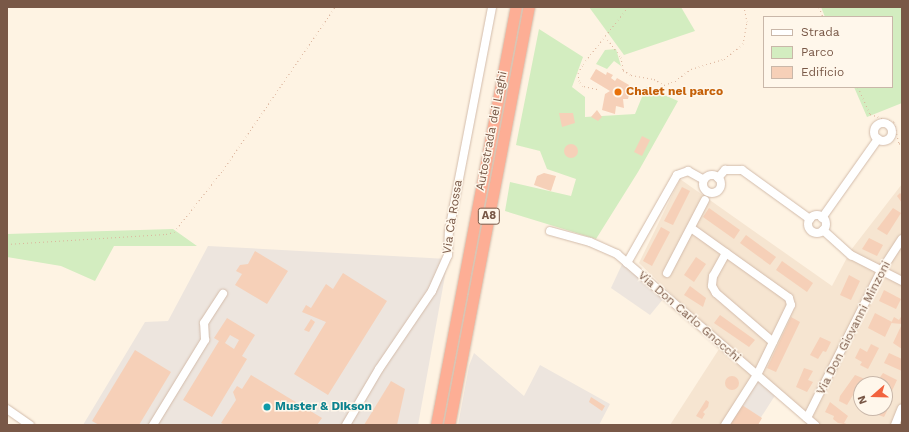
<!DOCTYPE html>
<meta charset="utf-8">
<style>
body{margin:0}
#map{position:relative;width:909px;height:432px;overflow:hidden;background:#fef3e3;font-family:"Work Sans",sans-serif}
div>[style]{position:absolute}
.residential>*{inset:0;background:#f6e5d1}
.industrial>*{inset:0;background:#ede5de}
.green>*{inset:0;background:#d3edc0}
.building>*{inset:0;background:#f6d0b8}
.round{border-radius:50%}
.path>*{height:1px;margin-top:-0.5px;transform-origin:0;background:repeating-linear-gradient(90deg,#dbb39b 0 1px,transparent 0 4px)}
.roads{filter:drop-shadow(0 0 1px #d3bcab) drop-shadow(0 0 1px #d3bcab)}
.minor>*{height:8px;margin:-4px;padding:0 4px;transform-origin:4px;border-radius:4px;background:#fff}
.minor>.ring{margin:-4px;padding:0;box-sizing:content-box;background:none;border:8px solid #fff;border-radius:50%}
.highway>*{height:11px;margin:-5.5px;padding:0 5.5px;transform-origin:5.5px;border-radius:5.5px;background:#fdae95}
.dots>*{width:11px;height:11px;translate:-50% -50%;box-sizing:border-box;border:2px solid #fff7eb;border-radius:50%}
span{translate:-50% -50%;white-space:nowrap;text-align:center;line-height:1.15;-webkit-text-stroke:3px #fff7eb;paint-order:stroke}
.shield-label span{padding:1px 3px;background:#fff7eb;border:1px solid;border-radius:3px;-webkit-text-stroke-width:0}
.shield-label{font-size:11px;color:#795847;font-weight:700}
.food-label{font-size:12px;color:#c56008;font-weight:700}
.left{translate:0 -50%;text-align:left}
.street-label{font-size:12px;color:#795847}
.culture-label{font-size:12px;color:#0d838f;font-weight:700}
.frame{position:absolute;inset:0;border:8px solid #795847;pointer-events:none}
.legend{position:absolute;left:763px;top:16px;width:130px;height:72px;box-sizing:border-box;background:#fff7eb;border:1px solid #c9b7a9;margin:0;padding:5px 7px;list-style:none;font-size:12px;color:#795847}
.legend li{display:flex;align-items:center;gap:8px;height:20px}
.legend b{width:20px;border:1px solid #c9b7a9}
.north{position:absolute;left:853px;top:376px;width:40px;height:40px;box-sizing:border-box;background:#fff7eb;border:1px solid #c9b7a9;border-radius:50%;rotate:250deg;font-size:11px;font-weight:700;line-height:16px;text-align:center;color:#795847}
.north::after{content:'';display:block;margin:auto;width:14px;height:18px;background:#f2633e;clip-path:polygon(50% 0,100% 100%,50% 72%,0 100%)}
</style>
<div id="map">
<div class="residential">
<div style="clip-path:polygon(evenodd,680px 179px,832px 286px,851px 250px,902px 184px,902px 425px,818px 425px,711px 332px,639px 263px,680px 179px,861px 384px,885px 384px,885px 408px,861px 408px,861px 384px)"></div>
<div style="clip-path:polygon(721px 346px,754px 375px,722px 425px,670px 425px)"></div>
</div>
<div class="industrial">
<div style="clip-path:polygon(208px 246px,448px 259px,418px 425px,83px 425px,145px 322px,168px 321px)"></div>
<div style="clip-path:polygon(624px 260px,664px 298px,650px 315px,611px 288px)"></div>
<div style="clip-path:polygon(474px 353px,524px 396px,540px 365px,610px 404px,599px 425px,458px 425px,469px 366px)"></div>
<div style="clip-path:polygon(754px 375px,776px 394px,756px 425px,722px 425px)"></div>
</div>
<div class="green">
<div style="clip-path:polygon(589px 7px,681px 7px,695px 31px,624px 55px)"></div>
<div style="clip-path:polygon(821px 7px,902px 7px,902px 103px,867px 117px,854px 87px,892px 87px,892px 17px,825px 17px)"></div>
<div style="clip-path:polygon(539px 29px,583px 57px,572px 87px,585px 97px,585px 117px,635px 114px,646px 87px,678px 101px,638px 172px,596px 239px,505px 211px,510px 182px,571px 196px,576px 179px,547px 169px,540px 151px,516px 145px)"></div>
<div style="clip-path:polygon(616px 49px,621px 66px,614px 61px,607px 69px,596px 64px,605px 50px)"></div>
<div style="clip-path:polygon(173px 229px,197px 246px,114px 246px,95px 281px,61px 266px,7px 257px,7px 234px)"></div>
</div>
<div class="building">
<div style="clip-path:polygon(596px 69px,606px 75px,607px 72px,613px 75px,611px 78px,615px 81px,617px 78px,629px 85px,627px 94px,629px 95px,628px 99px,623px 99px,624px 108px,616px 106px,615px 114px,602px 110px,605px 94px,610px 91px,590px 79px)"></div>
<div style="clip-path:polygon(597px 110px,602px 117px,598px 121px,591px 117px)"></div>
<div style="clip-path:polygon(559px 113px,573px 113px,575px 123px,562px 127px)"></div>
<div style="clip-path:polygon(642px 136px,650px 140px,642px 156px,634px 152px)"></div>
<div class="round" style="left:564px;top:144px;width:14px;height:14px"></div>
<div style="clip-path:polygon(544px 173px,556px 176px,551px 191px,534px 185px,537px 176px)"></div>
<div style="clip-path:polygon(682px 187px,690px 191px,673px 225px,664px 221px)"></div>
<div style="clip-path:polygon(900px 193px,902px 195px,902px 203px,897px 196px)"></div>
<div style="clip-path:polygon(709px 208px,740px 230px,734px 239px,703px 217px)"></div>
<div style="clip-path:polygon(893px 208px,901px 213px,887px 235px,877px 229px)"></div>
<div style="clip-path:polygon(661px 227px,670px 232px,652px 266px,643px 261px)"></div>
<div style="clip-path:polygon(746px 235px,776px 257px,770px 265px,740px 243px)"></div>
<div style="clip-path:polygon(869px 238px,883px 245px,877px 256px,862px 249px)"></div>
<div style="clip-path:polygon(255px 251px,288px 271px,267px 304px,235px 285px,242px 274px,236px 271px,240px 265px,248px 264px)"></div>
<div style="clip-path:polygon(696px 257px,706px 264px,694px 282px,684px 275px)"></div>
<div style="clip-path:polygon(782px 261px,813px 283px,807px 292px,776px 270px)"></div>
<div style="clip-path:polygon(343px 273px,387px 301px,328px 395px,294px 374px,326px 322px,302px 312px,306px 305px,311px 308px,326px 284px,333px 289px)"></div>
<div style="clip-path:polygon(849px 275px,860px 281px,851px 300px,840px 295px)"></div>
<div style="clip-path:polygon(690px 286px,706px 298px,703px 307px,684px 295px)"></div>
<div style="clip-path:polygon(884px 290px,901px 299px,896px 309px,879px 301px)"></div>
<div style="clip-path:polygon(875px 313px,892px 322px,885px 337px,868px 328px)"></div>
<div style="clip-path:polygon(720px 315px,755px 340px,749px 347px,714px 323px)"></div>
<div style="clip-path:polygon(902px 315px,902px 349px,893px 343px,902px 324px,891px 323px,894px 317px,899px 320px)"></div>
<div style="clip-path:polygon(791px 317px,800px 322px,776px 372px,767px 368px)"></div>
<div style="clip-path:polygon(evenodd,227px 318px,255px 335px,242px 356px,247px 359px,212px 417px,183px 400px,219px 341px,214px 338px,227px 318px,230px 335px,239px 340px,234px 349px,225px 343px,230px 335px)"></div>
<div style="clip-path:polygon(311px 319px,315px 322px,309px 332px,304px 330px)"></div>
<div style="clip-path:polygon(820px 337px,831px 342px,826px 352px,823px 351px,818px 359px,810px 355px)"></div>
<div style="clip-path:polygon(871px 344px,879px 348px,868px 369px,860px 365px,862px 362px,855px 358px,860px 348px,867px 352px)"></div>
<div style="clip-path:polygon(135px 350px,171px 372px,139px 425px,99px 425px,92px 421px)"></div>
<div style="clip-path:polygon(889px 353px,902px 359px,902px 371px,884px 363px)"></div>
<div style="clip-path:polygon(804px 368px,813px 371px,808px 380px,813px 382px,807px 392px,796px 387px)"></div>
<div style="clip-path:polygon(883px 373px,897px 380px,891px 393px,885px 390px,885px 384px,876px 383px)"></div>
<div style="clip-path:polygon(251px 375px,322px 418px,317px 425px,225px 425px,221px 423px,236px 400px,233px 392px,237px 386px,242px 389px)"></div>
<div style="clip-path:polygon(855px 375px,865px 379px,863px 383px,866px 384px,861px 384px,861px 390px,856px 390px,847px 405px,839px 401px,840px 396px)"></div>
<div class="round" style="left:725px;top:376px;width:14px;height:14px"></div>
<div style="clip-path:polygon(391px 381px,405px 389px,397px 425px,364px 425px)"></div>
<div style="clip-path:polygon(591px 397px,605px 406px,602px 411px,589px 402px)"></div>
<div style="clip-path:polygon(706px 400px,709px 402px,708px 407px,703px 412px,705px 414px,702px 419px,696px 416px)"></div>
<div style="clip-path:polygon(830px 402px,848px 416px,844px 423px,849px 425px,838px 423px,833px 419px,834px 416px,825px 412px)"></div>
<div style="clip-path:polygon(742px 405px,762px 418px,758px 425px,729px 425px)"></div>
<div style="clip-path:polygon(885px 405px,889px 407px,884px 417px,873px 413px,875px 408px,885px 408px)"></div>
</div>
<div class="path">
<div style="left:819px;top:7px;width:11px;rotate:68deg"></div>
<div style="left:605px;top:36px;width:26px;rotate:53deg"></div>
<div style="left:621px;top:57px;width:13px;rotate:81deg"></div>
<div style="left:623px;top:70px;width:9px;rotate:32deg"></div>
<div style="left:631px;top:75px;width:23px;rotate:10deg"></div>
<div style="left:654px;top:79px;width:12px;rotate:31deg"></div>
<div style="left:664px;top:85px;width:12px;rotate:-20deg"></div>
<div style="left:675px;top:81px;width:20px;rotate:-37deg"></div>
<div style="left:691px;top:69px;width:34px;rotate:-17deg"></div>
<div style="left:724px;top:59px;width:24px;rotate:-38deg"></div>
<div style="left:743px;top:44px;width:22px;rotate:-80deg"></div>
<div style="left:747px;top:22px;width:15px;rotate:-101deg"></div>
<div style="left:858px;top:87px;width:30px;rotate:66deg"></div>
<div style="left:870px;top:114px;width:25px;rotate:18deg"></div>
<div style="left:894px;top:122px;width:22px;rotate:77deg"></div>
<div style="left:899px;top:143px;width:4px;rotate:34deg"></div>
<div style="left:597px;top:89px;width:14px;rotate:-168deg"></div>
<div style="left:583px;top:86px;width:6px;rotate:-129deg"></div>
<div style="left:579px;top:81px;width:8px;rotate:-97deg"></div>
<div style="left:578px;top:73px;width:10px;rotate:-61deg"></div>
<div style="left:583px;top:64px;width:73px;rotate:-51.7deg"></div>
<div style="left:7px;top:244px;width:159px;rotate:-3.6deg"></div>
<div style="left:166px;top:234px;width:8px;rotate:-14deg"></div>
<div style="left:174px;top:232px;width:79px;rotate:-51.7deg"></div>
<div style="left:223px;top:170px;width:198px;rotate:-55.5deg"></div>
</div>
<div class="roads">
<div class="minor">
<div class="ring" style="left:874px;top:123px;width:10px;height:10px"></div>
<div class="ring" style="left:703px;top:175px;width:10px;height:10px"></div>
<div style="left:718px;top:178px;width:11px;rotate:-49deg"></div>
<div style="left:725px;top:170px;width:17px"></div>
<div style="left:742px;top:170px;width:84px;rotate:35.8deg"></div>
<div class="ring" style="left:808px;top:215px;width:10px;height:10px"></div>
<div style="left:822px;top:218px;width:97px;rotate:-54.7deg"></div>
<div style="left:691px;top:228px;width:120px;rotate:35.5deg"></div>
<div style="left:789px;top:298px;width:7px;rotate:74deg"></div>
<div style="left:791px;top:305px;width:78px;rotate:115.9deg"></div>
<div style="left:757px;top:375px;width:59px;rotate:122.6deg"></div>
<div style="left:823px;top:230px;width:38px;rotate:42deg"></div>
<div style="left:851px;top:255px;width:57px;rotate:27deg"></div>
<div style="left:550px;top:231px;width:41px;rotate:15.4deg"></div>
<div style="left:590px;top:242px;width:30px;rotate:24deg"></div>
<div style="left:617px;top:254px;width:262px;rotate:40.8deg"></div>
<div style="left:726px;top:253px;width:26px;rotate:119deg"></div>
<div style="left:713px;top:276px;width:10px;rotate:96deg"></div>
<div style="left:712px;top:286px;width:8px;rotate:60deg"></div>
<div style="left:716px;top:293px;width:75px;rotate:40.7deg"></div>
<div style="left:627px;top:263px;width:101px;rotate:-60.4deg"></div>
<div style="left:677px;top:175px;width:12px;rotate:-20deg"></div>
<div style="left:688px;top:171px;width:18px;rotate:29deg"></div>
<div style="left:667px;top:273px;width:82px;rotate:-62.5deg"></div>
<div style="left:7px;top:409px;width:28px;rotate:35deg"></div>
<div style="left:807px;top:418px;width:165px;rotate:-63.3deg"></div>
<div style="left:881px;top:271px;width:38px;rotate:-57deg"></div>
<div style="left:153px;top:425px;width:100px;rotate:-58.5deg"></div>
<div style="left:205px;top:340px;width:17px;rotate:-93deg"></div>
<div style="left:204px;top:323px;width:35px;rotate:-57deg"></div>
<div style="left:346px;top:425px;width:65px;rotate:-59.5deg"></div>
<div style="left:379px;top:369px;width:94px;rotate:-55.8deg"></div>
<div style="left:432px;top:291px;width:39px;rotate:-66deg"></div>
<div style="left:448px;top:255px;width:24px;rotate:-88deg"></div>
<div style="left:449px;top:231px;width:228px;rotate:-79.1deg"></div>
<div style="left:895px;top:425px;width:18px;rotate:-68deg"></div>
</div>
<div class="highway">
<div style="left:436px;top:425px;width:426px;rotate:-79.2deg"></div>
<div style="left:449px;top:425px;width:426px;rotate:-79.2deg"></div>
</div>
</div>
<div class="dots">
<div style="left:618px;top:92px;background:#e8710a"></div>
<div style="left:267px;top:407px;background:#0f9aa8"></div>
</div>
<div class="shield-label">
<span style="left:489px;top:216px">A8</span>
</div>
<div class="food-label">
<span class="left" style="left:626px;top:92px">Chalet nel parco</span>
</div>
<div class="street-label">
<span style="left:492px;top:131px;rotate:-79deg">Autostrada dei Laghi</span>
<span style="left:453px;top:217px;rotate:-81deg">Via Cà Rossa</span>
<span style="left:689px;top:317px;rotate:41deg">Via Don Carlo Gnocchi</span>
<span style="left:854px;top:328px;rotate:-63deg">Via Don Giovanni Minzoni</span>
</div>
<div class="culture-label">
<span class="left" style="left:275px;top:407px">Muster &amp; Dikson</span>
</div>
<div class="frame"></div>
<ul class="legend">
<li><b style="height:5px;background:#fff"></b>Strada</li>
<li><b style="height:11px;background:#d3edc0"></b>Parco</li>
<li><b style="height:11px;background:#f6d0b8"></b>Edificio</li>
</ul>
<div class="north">N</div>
</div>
